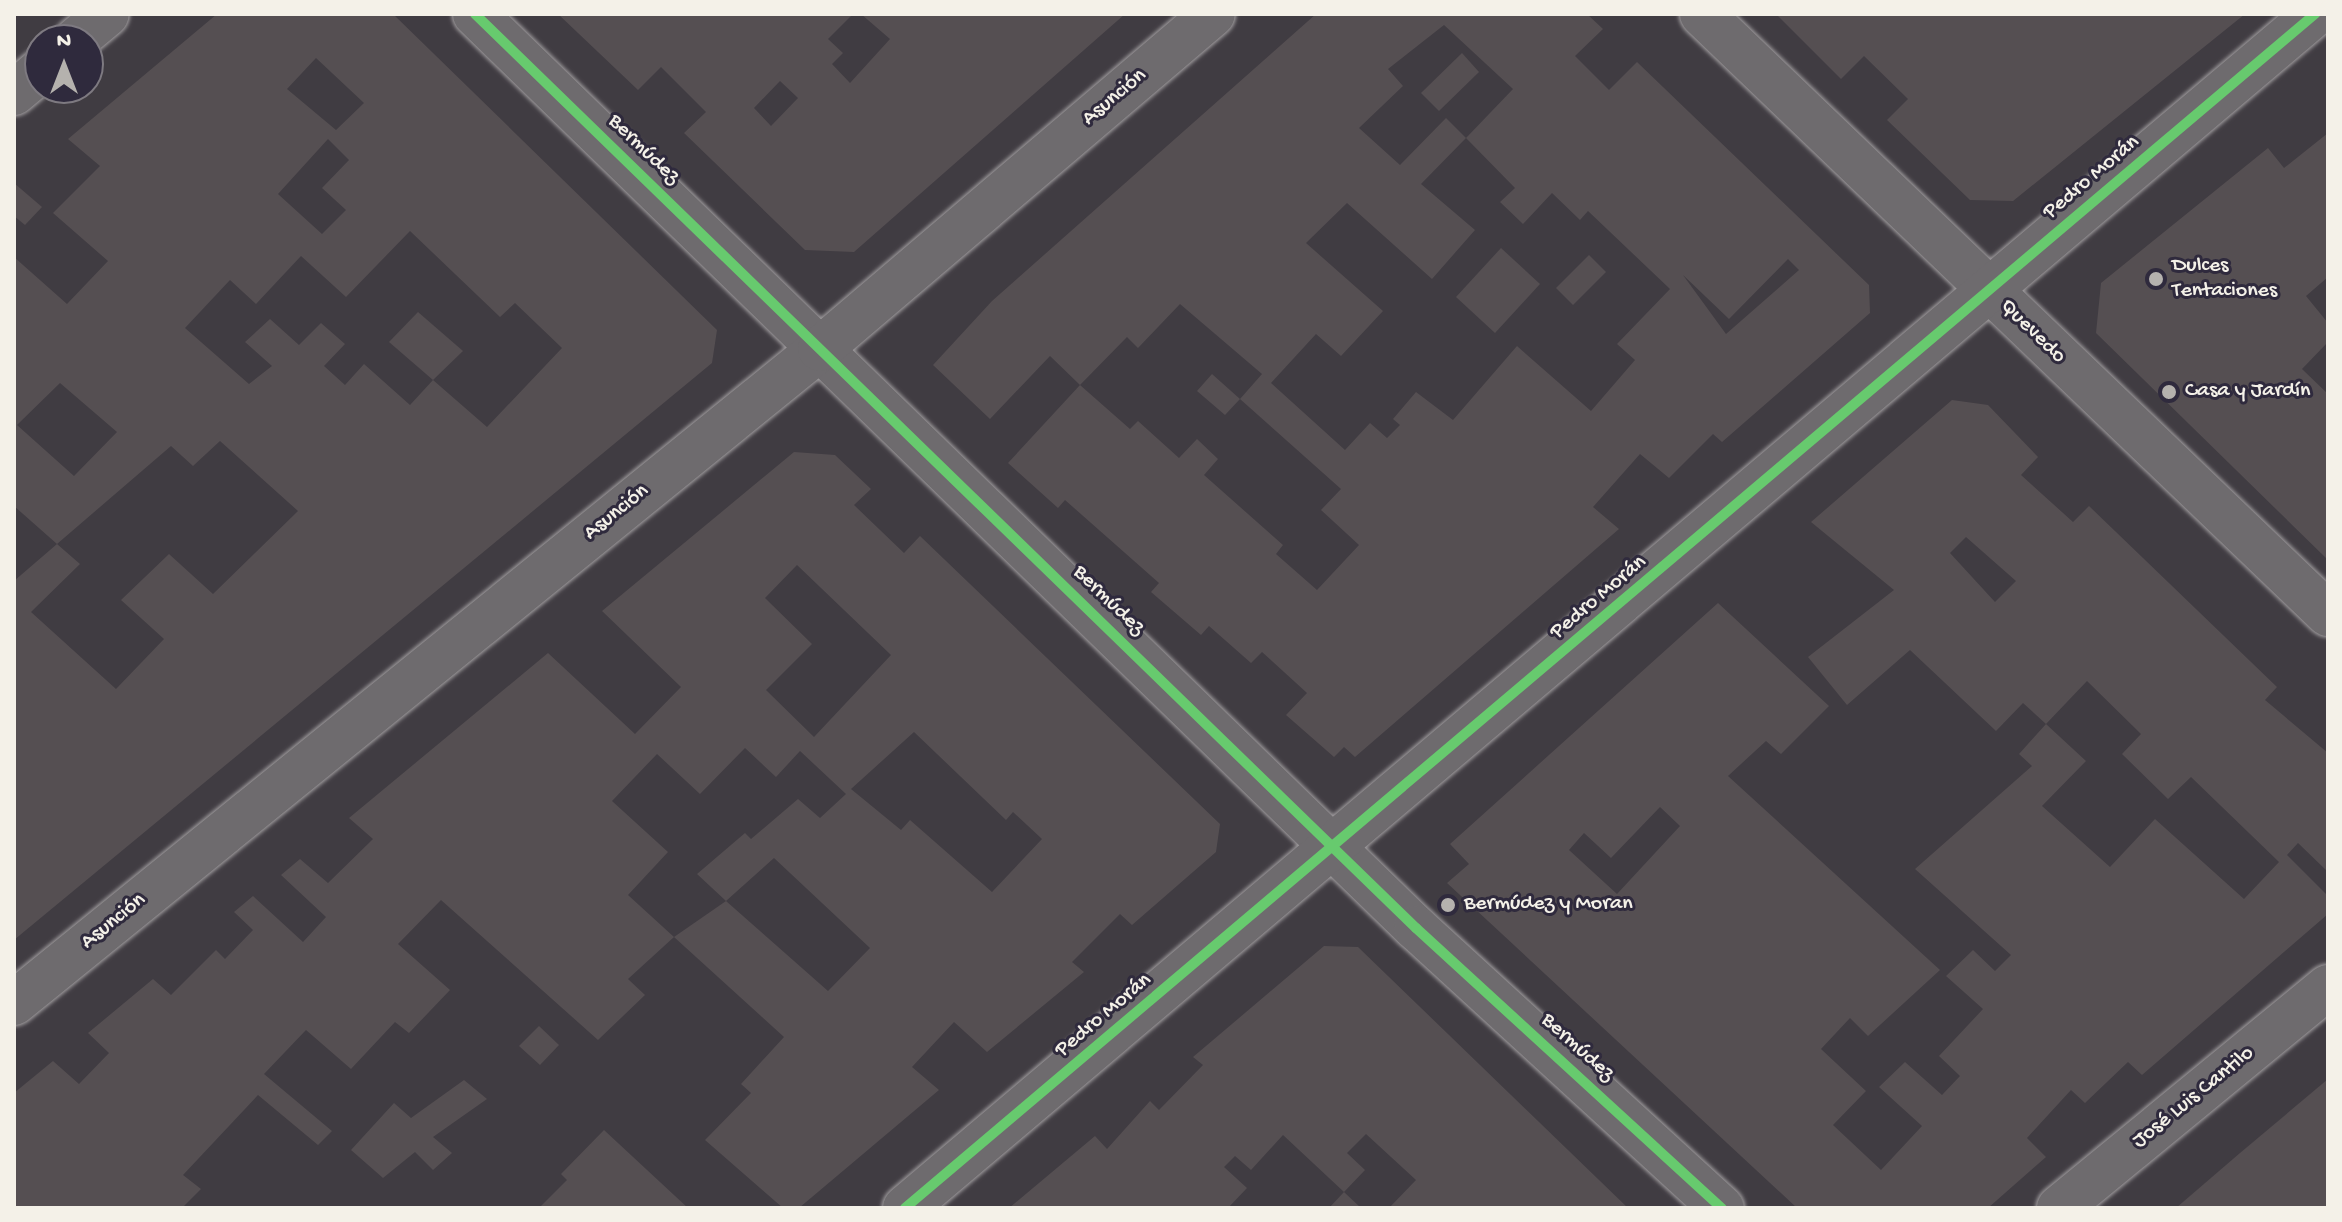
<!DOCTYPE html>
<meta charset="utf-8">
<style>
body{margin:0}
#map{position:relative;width:2342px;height:1222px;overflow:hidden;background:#403c42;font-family:"Gochi Hand",sans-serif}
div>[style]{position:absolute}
.building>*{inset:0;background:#554f52}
.roads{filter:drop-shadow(0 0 2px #a19ea0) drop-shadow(0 0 2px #a19ea0)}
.street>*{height:44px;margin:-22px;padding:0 22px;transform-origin:22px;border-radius:22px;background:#6e6b6e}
.cycleway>*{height:10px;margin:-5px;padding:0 5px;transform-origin:5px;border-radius:5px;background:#67ca6e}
.dots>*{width:22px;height:22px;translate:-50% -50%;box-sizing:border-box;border:4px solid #2f2a3d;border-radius:50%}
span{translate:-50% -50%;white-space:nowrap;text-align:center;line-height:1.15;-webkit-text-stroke:6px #2f2a3d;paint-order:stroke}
.street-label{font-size:22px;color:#f4f1e8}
.poi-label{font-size:22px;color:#f4f1e8}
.left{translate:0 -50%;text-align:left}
.frame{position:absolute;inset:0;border:16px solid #f4f1e8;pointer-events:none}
.north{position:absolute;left:24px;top:24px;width:80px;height:80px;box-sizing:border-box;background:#2f2a3d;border:2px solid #7e7a81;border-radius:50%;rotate:0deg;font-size:22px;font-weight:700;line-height:32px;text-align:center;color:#f4f1e8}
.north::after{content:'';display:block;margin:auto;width:28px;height:36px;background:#b5b2ae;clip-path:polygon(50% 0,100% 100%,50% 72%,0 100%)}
</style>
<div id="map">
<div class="building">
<div style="clip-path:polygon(evenodd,217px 14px,393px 14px,717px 330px,712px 363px,14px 940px,14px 581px,57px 544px,14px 506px,14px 257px,67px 304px,108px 261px,53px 213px,100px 166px,68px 139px,217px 14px,316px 58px,364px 103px,336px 130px,287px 89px,316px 58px,217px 14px,328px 139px,349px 160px,322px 188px,346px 210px,322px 234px,278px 194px,328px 139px,217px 14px,410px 231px,500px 317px,515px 303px,562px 348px,487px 427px,433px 380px,410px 405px,364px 364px,345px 385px,324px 366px,345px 344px,321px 323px,299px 345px,270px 319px,245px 342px,272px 366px,249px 384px,185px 328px,230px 280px,256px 304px,301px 256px,346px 297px,410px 231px,217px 14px,60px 383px,117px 432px,74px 476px,17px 425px,60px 383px,217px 14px,220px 441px,298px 511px,213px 594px,169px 554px,121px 600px,164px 639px,116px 689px,31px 612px,80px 564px,57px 544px,171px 446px,193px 466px,220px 441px)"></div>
<div style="clip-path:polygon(evenodd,558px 14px,853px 14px,828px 39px,843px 53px,832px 64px,850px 83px,890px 39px,861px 14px,1125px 14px,854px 252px,805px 250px,684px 133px,706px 112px,661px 67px,638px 90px,558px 14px,780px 81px,798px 98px,771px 126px,754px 108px,780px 81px)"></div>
<div style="clip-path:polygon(evenodd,1316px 14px,1587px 14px,1603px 29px,1575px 56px,1609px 90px,1637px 62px,1869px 285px,1870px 313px,1722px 442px,1713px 434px,1669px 478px,1640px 454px,1593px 507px,1619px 529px,1355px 757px,1344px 747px,1334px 757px,1286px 715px,1307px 693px,1262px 652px,1251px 663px,1209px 626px,1201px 635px,1151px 592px,1159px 583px,1065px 500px,1058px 508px,1008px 463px,1080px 385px,1130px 429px,1138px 421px,1179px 458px,1197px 439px,1218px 459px,1204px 475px,1283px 545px,1276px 554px,1317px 590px,1359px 545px,1321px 510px,1341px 489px,1240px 399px,1225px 415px,1197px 391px,1212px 374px,1240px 399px,1262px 374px,1180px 304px,1138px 348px,1127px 337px,1080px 385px,1050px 356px,990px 419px,933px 365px,992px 301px,1316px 14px,1444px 25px,1513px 89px,1466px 138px,1515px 188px,1500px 202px,1523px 224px,1552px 193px,1580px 220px,1588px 211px,1670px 289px,1617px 344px,1635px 360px,1591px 411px,1517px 346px,1453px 420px,1416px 392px,1393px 419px,1400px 425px,1387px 438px,1370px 423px,1345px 450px,1271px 383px,1316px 334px,1341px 356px,1383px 311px,1306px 243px,1347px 203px,1432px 279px,1475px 230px,1421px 184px,1466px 138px,1446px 118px,1400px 165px,1359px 128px,1403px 86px,1388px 69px,1444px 25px,1316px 14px,1788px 259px,1799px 270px,1726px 334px,1683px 275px,1729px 319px,1788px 259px)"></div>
<div style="clip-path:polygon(1776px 14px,2245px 14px,2013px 201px,1970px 200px,1887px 120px,1908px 99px,1864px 56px,1841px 79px)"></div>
<div style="clip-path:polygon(1462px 53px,1479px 72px,1439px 111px,1421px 93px)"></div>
<div style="clip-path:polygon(2328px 133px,2328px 277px,2306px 296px,2328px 323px,2328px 342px,2302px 369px,2328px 394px,2328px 560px,2096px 333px,2101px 283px,2268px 148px,2284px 168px)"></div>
<div style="clip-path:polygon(14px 183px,42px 207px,25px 225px,14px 216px)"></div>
<div style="clip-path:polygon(1501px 248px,1540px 284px,1495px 333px,1456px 297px)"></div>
<div style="clip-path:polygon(1589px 255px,1606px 272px,1573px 305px,1556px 288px)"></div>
<div style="clip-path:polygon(418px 312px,463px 351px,433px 380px,389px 342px)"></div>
<div style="clip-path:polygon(evenodd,1952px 400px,1988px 405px,2038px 457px,2021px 475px,2073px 522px,2089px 506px,2277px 687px,2265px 700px,2328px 753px,2328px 872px,2298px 843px,2287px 855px,2328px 896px,2328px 914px,2142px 1075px,2128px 1062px,2085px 1103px,2071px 1090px,2027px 1138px,2046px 1157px,1988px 1208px,1797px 1208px,1447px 883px,1469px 864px,1450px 844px,1718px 603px,1829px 706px,1781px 754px,1766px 741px,1728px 776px,1940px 970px,1868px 1036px,1850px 1018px,1821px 1049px,1866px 1091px,1833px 1125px,1881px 1170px,1922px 1126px,1879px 1087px,1905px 1062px,1942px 1095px,1960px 1076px,1939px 1056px,1983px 1009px,1946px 976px,1973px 950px,1995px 971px,2011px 955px,1915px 869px,2032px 766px,2019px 754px,2046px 724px,2086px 761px,2042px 806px,2110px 867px,2155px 819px,2244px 899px,2279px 862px,2191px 777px,2168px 799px,2122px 754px,2141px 734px,2087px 681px,2046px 724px,2023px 703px,1996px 731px,1910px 650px,1847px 705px,1808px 657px,1894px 590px,1811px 522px,1952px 400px,1966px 537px,2016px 581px,1995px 602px,1950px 553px,1966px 537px,1952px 400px,1660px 807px,1680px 826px,1617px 894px,1569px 850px,1584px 833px,1611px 858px,1660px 807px)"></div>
<div style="clip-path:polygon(evenodd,794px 452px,835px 455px,871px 489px,854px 505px,904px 553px,920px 536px,1220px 824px,1216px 852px,1132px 925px,1120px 914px,1072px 962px,1084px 972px,987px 1052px,954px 1022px,912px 1067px,939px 1090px,799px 1208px,783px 1208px,705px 1140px,751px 1093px,741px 1084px,784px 1037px,674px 937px,726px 901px,697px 874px,745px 833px,751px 839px,798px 799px,820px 818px,846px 794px,800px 751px,776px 777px,745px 748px,700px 794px,657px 754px,612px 801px,668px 852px,628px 895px,674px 937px,628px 979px,645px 995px,598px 1040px,441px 900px,398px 944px,450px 990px,409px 1033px,395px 1022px,351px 1069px,306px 1030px,264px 1074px,332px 1131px,318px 1145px,258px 1095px,183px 1175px,201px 1189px,182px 1208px,14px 1208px,14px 1093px,53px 1061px,79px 1084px,109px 1053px,88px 1033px,153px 979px,171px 995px,216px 950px,225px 959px,253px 930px,234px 912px,253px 896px,303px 942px,326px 917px,281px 875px,300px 859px,328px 883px,373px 839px,349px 818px,548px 653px,635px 734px,681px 687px,602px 611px,794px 452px,797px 565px,891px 655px,814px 737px,766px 690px,812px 644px,765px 598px,797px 565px,794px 452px,914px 732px,1006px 820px,1013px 812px,1042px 839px,992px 892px,910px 820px,901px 830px,851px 789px,914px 732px,794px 452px,774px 858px,870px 948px,828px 991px,726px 901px,774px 858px)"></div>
<div style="clip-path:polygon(1324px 946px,1358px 947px,1628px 1208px,1389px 1208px,1416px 1180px,1366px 1134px,1347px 1153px,1365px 1170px,1344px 1192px,1283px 1135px,1251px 1170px,1235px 1156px,1224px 1167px,1247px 1188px,1228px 1208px,1009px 1208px,1095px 1136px,1107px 1149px,1150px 1101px,1159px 1110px,1203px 1065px,1193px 1057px)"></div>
<div style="clip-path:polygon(539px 1026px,559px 1045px,540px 1065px,519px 1046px)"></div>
<div style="clip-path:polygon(2328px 1079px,2328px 1208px,2176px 1208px,2240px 1153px)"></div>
<div style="clip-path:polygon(464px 1080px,487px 1099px,433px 1137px,452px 1153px,433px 1170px,415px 1152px,383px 1178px,351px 1150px,394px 1103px,411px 1118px)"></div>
<div style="clip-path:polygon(604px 1130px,688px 1208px,539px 1208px,567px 1180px,561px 1174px)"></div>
<div style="clip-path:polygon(1344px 1192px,1361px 1208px,1329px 1208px)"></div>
</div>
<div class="roads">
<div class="street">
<div style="left:475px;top:14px;width:1312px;rotate:44.17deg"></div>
<div style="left:1416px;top:928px;width:415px;rotate:42.5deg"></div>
<div style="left:1702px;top:14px;width:867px;rotate:43.79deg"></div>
<div style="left:76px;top:40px;width:40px;rotate:-40deg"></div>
<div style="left:14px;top:93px;width:34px;rotate:-40deg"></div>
<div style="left:14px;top:1003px;width:1038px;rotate:-39.06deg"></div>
<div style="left:820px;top:349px;width:516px;rotate:-40.44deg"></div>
<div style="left:905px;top:1208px;width:1848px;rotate:-40.26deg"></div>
<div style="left:2059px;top:1208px;width:348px;rotate:-39.4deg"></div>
</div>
</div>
<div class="cycleway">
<div style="left:475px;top:14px;width:1312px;rotate:44.17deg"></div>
<div style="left:1416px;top:928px;width:415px;rotate:42.5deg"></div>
<div style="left:905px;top:1208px;width:1848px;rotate:-40.26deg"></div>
</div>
<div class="dots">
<div style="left:2156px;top:279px;background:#b5b2ae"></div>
<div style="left:2169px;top:392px;background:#b5b2ae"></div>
<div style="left:1448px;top:905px;background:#b5b2ae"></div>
</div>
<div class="street-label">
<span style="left:1115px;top:98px;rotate:-40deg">Asunción</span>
<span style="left:643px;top:150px;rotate:44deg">Bermúdez</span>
<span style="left:2092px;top:178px;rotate:-40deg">Pedro Morán</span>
<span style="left:2032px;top:332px;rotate:44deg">Quevedo</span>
<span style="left:617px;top:513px;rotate:-39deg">Asunción</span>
<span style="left:1599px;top:598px;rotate:-40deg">Pedro Morán</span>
<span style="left:1108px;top:601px;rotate:44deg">Bermúdez</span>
<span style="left:114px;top:922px;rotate:-39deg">Asunción</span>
<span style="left:1104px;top:1016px;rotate:-40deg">Pedro Morán</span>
<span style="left:1577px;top:1048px;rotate:42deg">Bermúdez</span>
<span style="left:2194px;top:1098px;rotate:-39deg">José Luis Cantilo</span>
</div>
<div class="poi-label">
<span class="left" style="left:2172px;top:279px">Dulces<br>Tentaciones</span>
<span class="left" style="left:2185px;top:392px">Casa y Jardín</span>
<span class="left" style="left:1464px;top:905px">Bermúdez y Moran</span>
</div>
<div class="frame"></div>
<div class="north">N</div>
</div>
